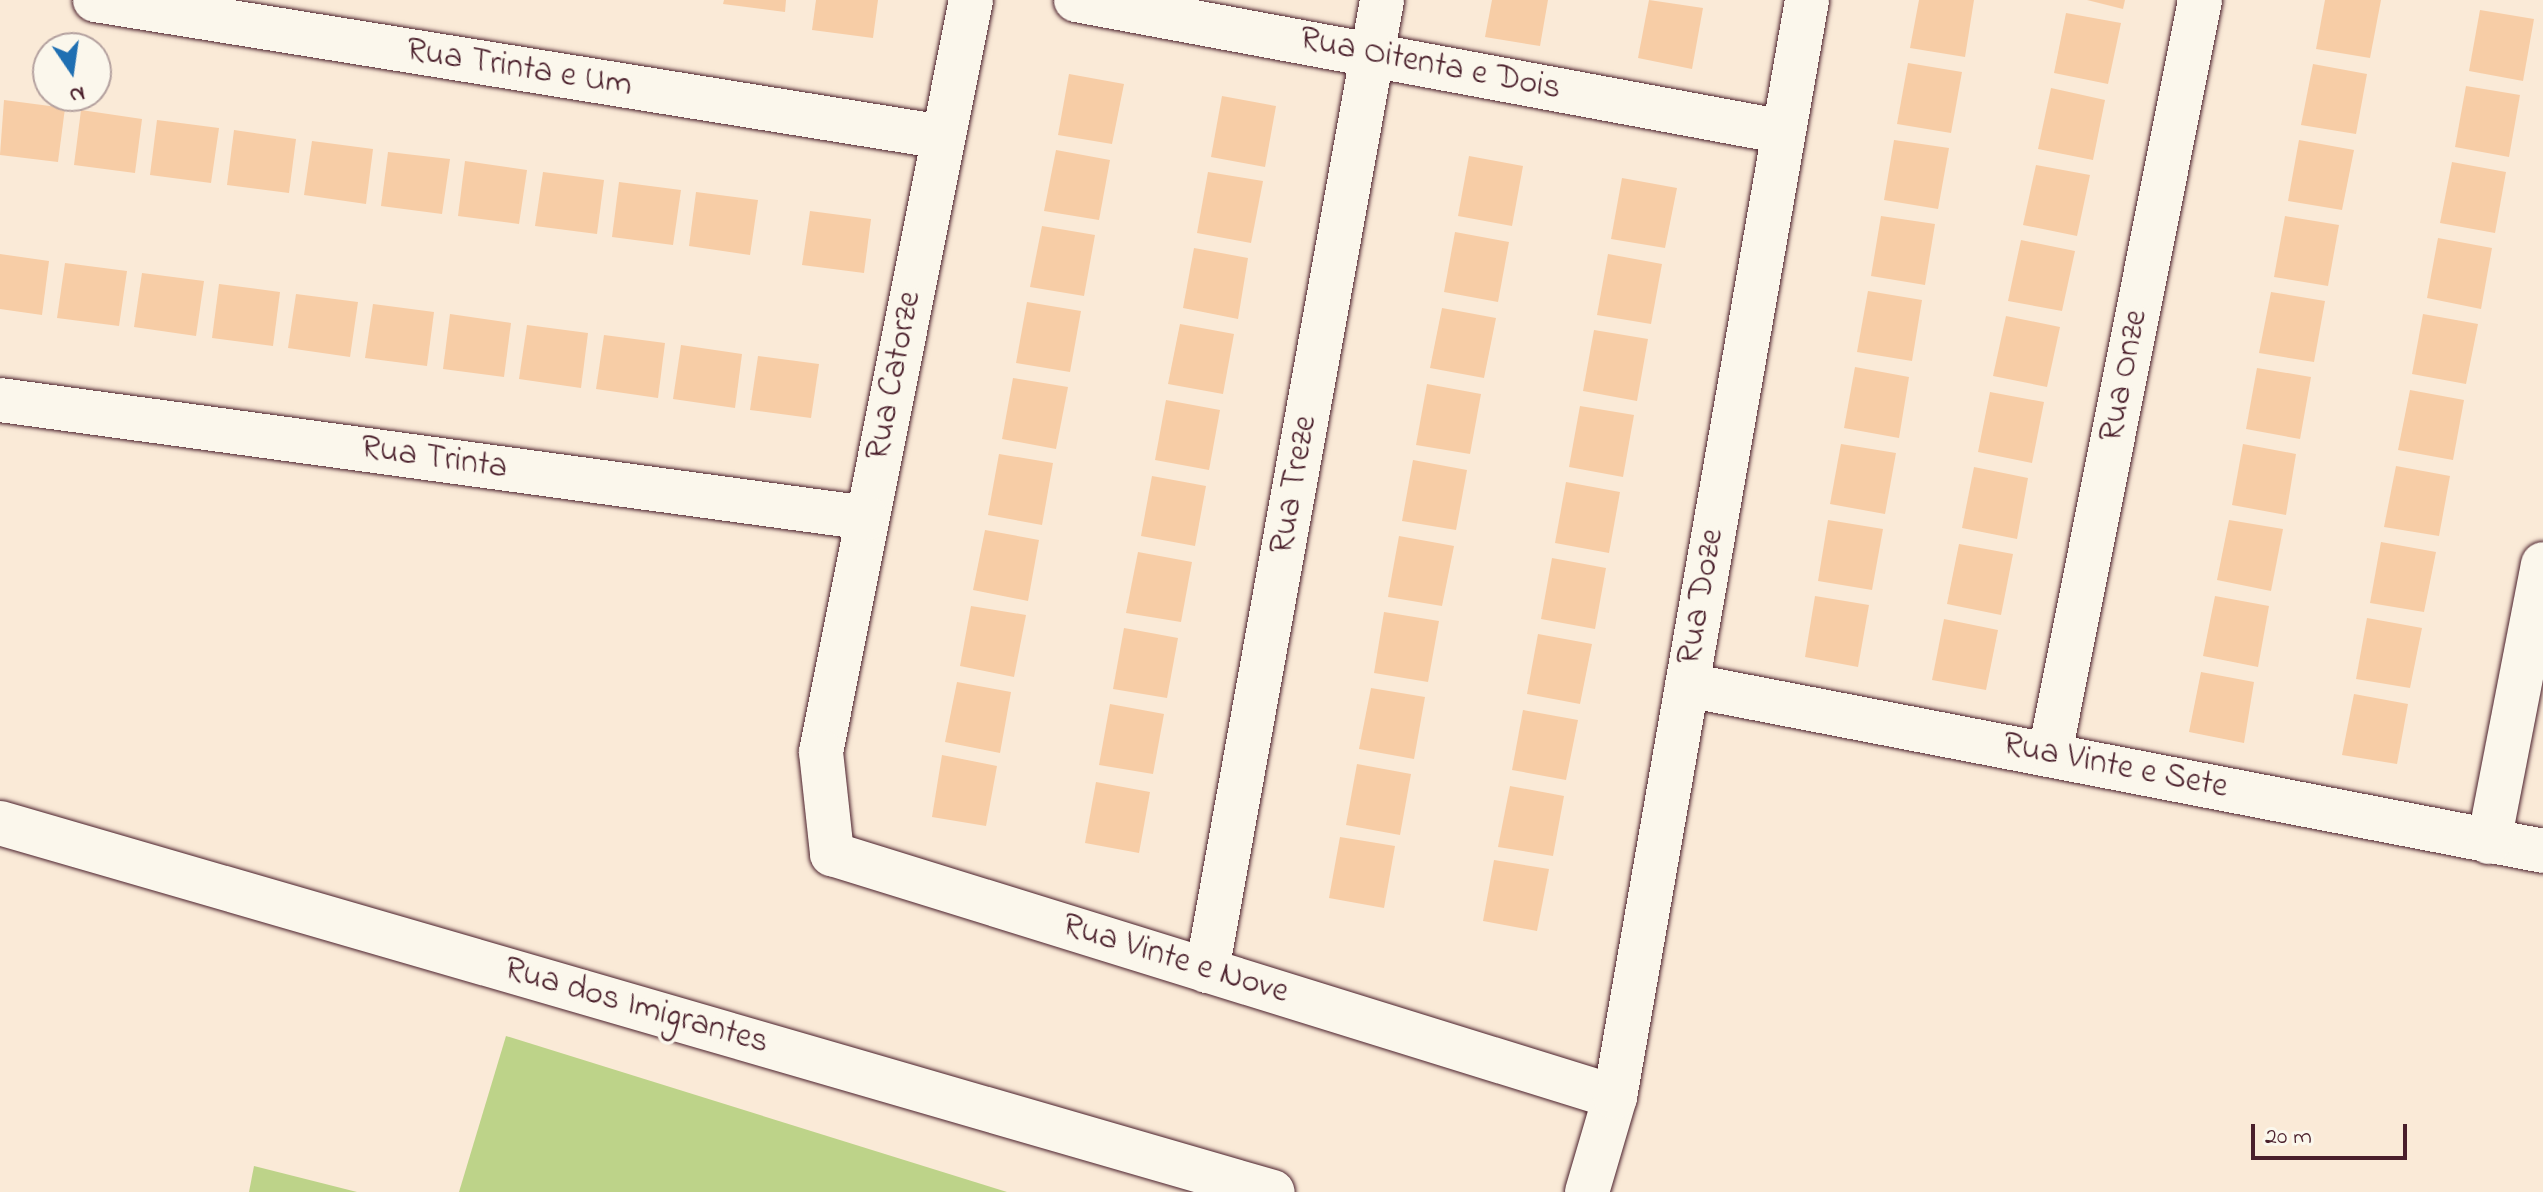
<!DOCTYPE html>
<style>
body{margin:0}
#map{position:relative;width:2543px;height:1192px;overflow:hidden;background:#faead7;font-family:"Indie Flower",sans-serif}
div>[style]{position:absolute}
.green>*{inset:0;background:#bdd389}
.building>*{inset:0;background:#f7cda6}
.roads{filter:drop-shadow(0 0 2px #4a1f2b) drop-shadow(0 0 2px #4a1f2b)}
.street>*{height:44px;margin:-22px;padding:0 22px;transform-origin:22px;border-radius:22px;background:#fbf7ec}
span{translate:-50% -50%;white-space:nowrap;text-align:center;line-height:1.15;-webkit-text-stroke:7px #fbf7ec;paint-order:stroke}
.street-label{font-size:34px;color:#4a1f2b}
.north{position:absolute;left:32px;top:32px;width:80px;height:80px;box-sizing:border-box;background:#fbf7ec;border:2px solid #b4a19f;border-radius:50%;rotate:167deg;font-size:22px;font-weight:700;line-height:32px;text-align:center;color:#4a1f2b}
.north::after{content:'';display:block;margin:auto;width:28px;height:36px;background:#1f6fb2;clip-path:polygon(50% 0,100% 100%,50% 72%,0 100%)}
.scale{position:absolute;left:2251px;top:1124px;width:156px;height:36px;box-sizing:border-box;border:4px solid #4a1f2b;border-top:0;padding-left:10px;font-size:24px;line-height:28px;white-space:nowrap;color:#4a1f2b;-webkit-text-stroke:6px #fbf7ec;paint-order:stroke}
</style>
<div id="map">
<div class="green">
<div style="clip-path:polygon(506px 1036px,1007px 1192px,459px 1192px)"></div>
<div style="clip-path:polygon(254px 1166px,357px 1192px,249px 1192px)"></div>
</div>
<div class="building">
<div style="clip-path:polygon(724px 0,786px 0,785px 12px,723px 4px)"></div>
<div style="clip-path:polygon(816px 0,878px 0,873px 38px,812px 30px)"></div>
<div style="clip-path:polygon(1492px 0,1548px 0,1540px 46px,1485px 37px)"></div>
<div style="clip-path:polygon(1649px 0,1703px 8px,1692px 69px,1638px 58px)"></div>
<div style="clip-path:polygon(1919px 0,1974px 0,1965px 57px,1910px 48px)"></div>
<div style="clip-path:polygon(2087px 0,2125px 0,2123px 9px)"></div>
<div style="clip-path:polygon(2325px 0,2381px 0,2370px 58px,2316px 49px)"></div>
<div style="clip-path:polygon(2480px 10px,2534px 19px,2523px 81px,2469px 71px)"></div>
<div style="clip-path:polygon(2066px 13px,2121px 23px,2108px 84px,2054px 73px)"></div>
<div style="clip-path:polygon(1908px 63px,1962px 72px,1951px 133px,1897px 124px)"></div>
<div style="clip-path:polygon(2313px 64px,2367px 74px,2356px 134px,2301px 125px)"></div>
<div style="clip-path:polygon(1069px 74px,1124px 84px,1112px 144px,1058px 135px)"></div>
<div style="clip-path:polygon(2466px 86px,2520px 95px,2509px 157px,2455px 147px)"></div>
<div style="clip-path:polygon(2051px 88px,2105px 100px,2093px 160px,2038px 149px)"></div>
<div style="clip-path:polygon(1222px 96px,1276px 106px,1265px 167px,1211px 157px)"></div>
<div style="clip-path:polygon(4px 100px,65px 108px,58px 162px,0 155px)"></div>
<div style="clip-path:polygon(81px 110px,142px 119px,135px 173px,74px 165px)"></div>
<div style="clip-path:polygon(157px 120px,219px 128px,211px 183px,150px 175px)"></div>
<div style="clip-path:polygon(234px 130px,296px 139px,289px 193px,227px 185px)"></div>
<div style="clip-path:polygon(1894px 140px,1949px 148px,1938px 209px,1884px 200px)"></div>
<div style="clip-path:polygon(2299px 140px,2354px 150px,2342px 210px,2288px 201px)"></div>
<div style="clip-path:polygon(312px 141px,373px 149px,366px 204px,304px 195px)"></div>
<div style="clip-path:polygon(1056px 150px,1110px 160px,1099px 220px,1044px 211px)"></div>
<div style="clip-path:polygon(388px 152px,450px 159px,442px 214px,381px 206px)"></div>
<div style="clip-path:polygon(1469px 156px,1523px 166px,1512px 226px,1458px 216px)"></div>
<div style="clip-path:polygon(465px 161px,527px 170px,519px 224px,458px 216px)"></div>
<div style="clip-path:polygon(2452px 162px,2506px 172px,2495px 233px,2440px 223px)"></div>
<div style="clip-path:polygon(2036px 165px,2090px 175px,2077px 236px,2023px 225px)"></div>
<div style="clip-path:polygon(543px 172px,604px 180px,597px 234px,535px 226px)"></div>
<div style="clip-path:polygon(1208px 172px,1263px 181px,1251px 243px,1197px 233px)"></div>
<div style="clip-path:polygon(1622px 178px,1677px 188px,1665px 248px,1611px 239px)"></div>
<div style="clip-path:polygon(619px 182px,681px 190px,673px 245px,612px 237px)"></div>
<div style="clip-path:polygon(696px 192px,758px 200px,750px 255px,689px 246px)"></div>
<div style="clip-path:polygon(810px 211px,871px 219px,864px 273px,802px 265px)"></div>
<div style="clip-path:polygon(1881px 216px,1935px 224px,1925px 285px,1871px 276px)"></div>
<div style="clip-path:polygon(2285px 216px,2339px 225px,2328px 286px,2274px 277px)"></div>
<div style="clip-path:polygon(1042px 226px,1095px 235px,1084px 296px,1030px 287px)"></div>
<div style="clip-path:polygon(1455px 232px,1509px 242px,1498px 302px,1444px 292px)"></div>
<div style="clip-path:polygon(2438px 238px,2492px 248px,2481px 309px,2427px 298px)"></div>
<div style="clip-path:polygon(2021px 240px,2075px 251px,2062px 311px,2008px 301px)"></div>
<div style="clip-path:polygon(1194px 248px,1248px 258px,1238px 319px,1183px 308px)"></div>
<div style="clip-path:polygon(0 254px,49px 261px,42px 315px,0 309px)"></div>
<div style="clip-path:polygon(1608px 254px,1662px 264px,1651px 324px,1597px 315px)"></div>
<div style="clip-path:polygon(65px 263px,127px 271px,119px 326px,57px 318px)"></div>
<div style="clip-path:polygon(142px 273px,204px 281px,196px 336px,134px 327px)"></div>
<div style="clip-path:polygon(219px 284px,280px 292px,273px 346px,212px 338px)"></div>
<div style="clip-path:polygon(1868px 291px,1922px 300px,1912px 361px,1857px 352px)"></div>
<div style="clip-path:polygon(2271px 292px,2325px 301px,2314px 362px,2259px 353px)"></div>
<div style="clip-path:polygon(296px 294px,358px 302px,350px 357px,288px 348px)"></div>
<div style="clip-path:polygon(1027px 302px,1081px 311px,1070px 372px,1016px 363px)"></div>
<div style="clip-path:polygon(373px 304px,434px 312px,427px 366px,365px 358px)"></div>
<div style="clip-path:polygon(1442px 308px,1496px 318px,1484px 378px,1430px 368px)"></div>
<div style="clip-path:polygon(450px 314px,511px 323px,504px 377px,443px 369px)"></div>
<div style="clip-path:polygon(2423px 314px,2478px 324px,2466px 384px,2412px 374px)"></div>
<div style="clip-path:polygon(2006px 316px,2060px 327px,2047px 387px,1993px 376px)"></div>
<div style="clip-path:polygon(1180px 324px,1234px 334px,1223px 394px,1168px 384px)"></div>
<div style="clip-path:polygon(527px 325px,588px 333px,581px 388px,519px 379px)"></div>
<div style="clip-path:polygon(1594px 330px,1648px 339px,1637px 401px,1583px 391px)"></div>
<div style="clip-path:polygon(604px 335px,665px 343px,658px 398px,596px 389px)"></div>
<div style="clip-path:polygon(681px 345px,742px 354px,735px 408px,673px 399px)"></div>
<div style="clip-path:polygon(758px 356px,819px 364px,811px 418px,750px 410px)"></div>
<div style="clip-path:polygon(1855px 367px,1909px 377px,1899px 438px,1844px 428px)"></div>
<div style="clip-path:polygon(2257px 368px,2311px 377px,2300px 439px,2246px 429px)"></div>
<div style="clip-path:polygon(1013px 378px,1068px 387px,1056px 449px,1002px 439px)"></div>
<div style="clip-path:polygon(1427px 384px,1481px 394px,1470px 454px,1416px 445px)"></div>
<div style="clip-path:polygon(2410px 390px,2464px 400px,2453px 460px,2398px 450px)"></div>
<div style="clip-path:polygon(1990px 392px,2044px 402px,2032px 463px,1978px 452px)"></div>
<div style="clip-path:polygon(1166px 400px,1220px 410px,1209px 470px,1155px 460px)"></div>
<div style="clip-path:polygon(1580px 406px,1634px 415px,1623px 477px,1569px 467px)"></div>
<div style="clip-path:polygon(1841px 444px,1896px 453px,1885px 514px,1830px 504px)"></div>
<div style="clip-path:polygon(2243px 444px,2296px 454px,2286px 515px,2232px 505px)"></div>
<div style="clip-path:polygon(999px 454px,1053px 463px,1042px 525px,988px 515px)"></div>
<div style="clip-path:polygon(1413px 460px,1467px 470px,1456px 530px,1402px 521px)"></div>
<div style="clip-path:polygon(2396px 466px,2450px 476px,2439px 536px,2384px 527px)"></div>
<div style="clip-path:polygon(1974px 467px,2028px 478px,2017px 539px,1962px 528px)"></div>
<div style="clip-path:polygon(1152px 476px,1206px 486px,1195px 546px,1141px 536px)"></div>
<div style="clip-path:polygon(1566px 482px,1620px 492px,1609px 553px,1555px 543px)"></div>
<div style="clip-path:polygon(1828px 520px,1883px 529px,1872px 590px,1818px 581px)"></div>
<div style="clip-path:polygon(2229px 520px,2283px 529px,2271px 591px,2217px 580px)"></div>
<div style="clip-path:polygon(985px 530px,1039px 540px,1028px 601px,973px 590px)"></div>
<div style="clip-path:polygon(1399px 536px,1454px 546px,1442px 606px,1388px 597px)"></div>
<div style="clip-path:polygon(2381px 542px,2436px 552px,2424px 612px,2370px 603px)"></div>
<div style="clip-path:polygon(1959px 544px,2013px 554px,2001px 615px,1947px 604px)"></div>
<div style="clip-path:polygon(1138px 552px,1192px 562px,1181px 622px,1126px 613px)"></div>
<div style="clip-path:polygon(1552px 558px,1606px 568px,1595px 629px,1541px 619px)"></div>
<div style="clip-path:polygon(1815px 596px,1869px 605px,1858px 667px,1805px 657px)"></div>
<div style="clip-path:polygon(2215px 596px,2269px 606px,2258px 667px,2203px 656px)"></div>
<div style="clip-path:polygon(971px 606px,1026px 615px,1014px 677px,960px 666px)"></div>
<div style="clip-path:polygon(1384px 612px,1439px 621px,1428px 682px,1374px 673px)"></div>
<div style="clip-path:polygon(2367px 618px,2422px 628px,2410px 688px,2356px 679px)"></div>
<div style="clip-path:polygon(1944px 619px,1998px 630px,1986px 690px,1932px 680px)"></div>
<div style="clip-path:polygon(1124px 628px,1178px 638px,1167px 698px,1113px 689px)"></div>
<div style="clip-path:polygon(1538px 634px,1592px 644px,1580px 704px,1527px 694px)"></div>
<div style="clip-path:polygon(2201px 672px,2254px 682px,2244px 743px,2189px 732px)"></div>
<div style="clip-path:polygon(957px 682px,1011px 692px,1000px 753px,945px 742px)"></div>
<div style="clip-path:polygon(1371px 688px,1425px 697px,1414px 759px,1359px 749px)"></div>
<div style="clip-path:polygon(2354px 694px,2408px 704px,2397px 764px,2342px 755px)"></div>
<div style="clip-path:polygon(1110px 704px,1164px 714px,1153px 774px,1099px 765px)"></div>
<div style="clip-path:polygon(1523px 710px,1578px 720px,1566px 780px,1512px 770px)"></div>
<div style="clip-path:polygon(942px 755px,997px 766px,986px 826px,932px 817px)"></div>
<div style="clip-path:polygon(1357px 764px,1411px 774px,1400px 835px,1346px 825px)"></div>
<div style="clip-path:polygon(1096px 782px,1150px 792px,1139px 853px,1085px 843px)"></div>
<div style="clip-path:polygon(1510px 786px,1564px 796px,1553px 856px,1498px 847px)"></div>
<div style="clip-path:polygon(1340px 837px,1395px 846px,1384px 908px,1329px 898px)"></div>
<div style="clip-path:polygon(1494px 860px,1549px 869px,1537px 931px,1483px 921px)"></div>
</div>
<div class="roads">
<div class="street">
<div style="left:95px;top:0;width:859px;rotate:9.18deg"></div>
<div style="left:971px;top:0;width:767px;rotate:101.28deg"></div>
<div style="left:821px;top:752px;width:103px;rotate:83.8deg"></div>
<div style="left:832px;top:854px;width:820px;rotate:17.24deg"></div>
<div style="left:1076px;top:0;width:720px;rotate:10.56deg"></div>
<div style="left:0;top:400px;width:875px;rotate:7.75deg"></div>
<div style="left:1687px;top:685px;width:872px;rotate:10.97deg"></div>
<div style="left:2050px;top:753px;width:768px;rotate:-78.73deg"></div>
<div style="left:0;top:823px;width:1325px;rotate:16.17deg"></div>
<div style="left:2489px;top:842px;width:283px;rotate:-79deg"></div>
<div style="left:1207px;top:971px;width:987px;rotate:-79.78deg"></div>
<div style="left:1587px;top:1192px;width:99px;rotate:-73.6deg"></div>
<div style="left:1615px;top:1097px;width:1114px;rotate:-80.07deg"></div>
</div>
</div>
<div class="street-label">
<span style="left:1430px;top:65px;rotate:11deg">Rua Oitenta e Dois</span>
<span style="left:519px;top:69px;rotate:9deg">Rua Trinta e Um</span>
<span style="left:895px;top:376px;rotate:-79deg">Rua Catorze</span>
<span style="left:2125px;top:376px;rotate:-79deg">Rua Onze</span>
<span style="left:434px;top:459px;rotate:8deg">Rua Trinta</span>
<span style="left:1295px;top:485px;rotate:-80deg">Rua Treze</span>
<span style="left:1702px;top:597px;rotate:-80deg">Rua Doze</span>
<span style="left:2115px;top:767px;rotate:11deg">Rua Vinte e Sete</span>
<span style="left:1175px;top:960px;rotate:17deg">Rua Vinte e Nove</span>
<span style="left:636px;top:1007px;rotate:16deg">Rua dos Imigrantes</span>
</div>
<div class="north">N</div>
<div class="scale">20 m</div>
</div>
